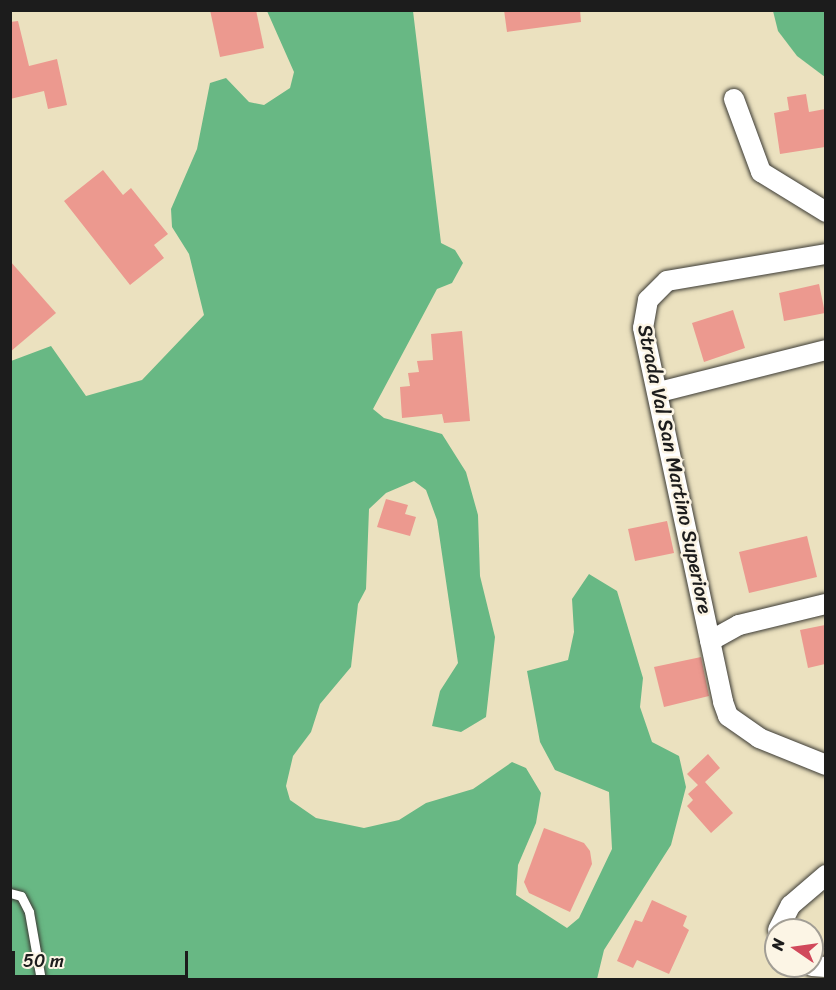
<!DOCTYPE html>
<style>
body{margin:0}
#map{position:relative;width:836px;height:990px;overflow:hidden;background:#ebe1bf;font-family:Sriracha,sans-serif}
div>[style]{position:absolute}
.forest>*{inset:0;background:#68b884}
.building>*{inset:0;background:#ec998f}
.roads{filter:drop-shadow(0 0 2px #3b3a34) drop-shadow(0 0 2px #3b3a34)}
.service>*{height:9px;margin:-4.5px;padding:0 4.5px;transform-origin:4.5px;border-radius:4.5px;background:#fff}
.minor>*{height:20px;margin:-10px;padding:0 10px;transform-origin:10px;border-radius:10px;background:#fff}
span{translate:-50% -50%;white-space:nowrap;text-align:center;line-height:1.15;-webkit-text-stroke:5px #fcf5e5;paint-order:stroke}
.street-label{font-size:20px;color:#1c1c1c}
.frame{position:absolute;inset:0;border:12px solid #1c1c1c;pointer-events:none}
.north{position:absolute;left:764px;top:918px;width:60px;height:60px;box-sizing:border-box;background:#fcf5e5;border:2px solid #a29e95;border-radius:50%;rotate:283deg;font-size:16px;font-weight:700;line-height:24px;text-align:center;color:#1c1c1c}
.north::after{content:'';display:block;margin:auto;width:21px;height:27px;background:#d1495b;clip-path:polygon(50% 0,100% 100%,50% 72%,0 100%)}
.scale{position:absolute;left:12px;top:951px;width:176px;height:27px;box-sizing:border-box;border:3px solid #1c1c1c;border-top:0;padding-left:8px;font-size:18px;line-height:21px;white-space:nowrap;color:#1c1c1c;-webkit-text-stroke:4px #fcf5e5;paint-order:stroke}
</style>
<div id="map">
<div class="forest">
<div style="clip-path:polygon(267px 11px,413px 11px,441px 243px,455px 250px,463px 263px,452px 283px,437px 289px,373px 409px,384px 418px,442px 434px,466px 472px,478px 515px,480px 576px,495px 637px,486px 717px,461px 732px,432px 726px,440px 691px,458px 663px,437px 520px,426px 490px,414px 481px,386px 493px,369px 509px,366px 589px,358px 604px,351px 667px,320px 704px,311px 732px,293px 756px,286px 786px,290px 800px,316px 818px,364px 828px,399px 820px,426px 803px,473px 789px,512px 762px,526px 768px,541px 793px,536px 823px,518px 865px,516px 895px,567px 928px,579px 918px,612px 849px,609px 792px,555px 770px,540px 742px,527px 671px,568px 660px,574px 632px,572px 599px,589px 574px,617px 591px,643px 678px,640px 707px,652px 742px,679px 756px,686px 787px,671px 845px,604px 950px,597px 979px,11px 980px,11px 361px,51px 346px,86px 396px,142px 380px,204px 315px,189px 254px,172px 227px,171px 209px,197px 149px,210px 83px,226px 78px,249px 102px,264px 105px,290px 88px,294px 72px)"></div>
<div style="clip-path:polygon(773px 11px,825px 11px,825px 77px,797px 56px,778px 31px)"></div>
</div>
<div class="building">
<div style="clip-path:polygon(210px 10px,256px 10px,264px 48px,220px 57px)"></div>
<div style="clip-path:polygon(504px 10px,580px 10px,581px 22px,507px 32px)"></div>
<div style="clip-path:polygon(18px 21px,29px 66px,57px 59px,67px 105px,48px 109px,44px 91px,10px 99px,10px 22px)"></div>
<div style="clip-path:polygon(806px 94px,809px 112px,825px 109px,825px 147px,780px 154px,774px 113px,789px 110px,787px 97px)"></div>
<div style="clip-path:polygon(103px 170px,123px 195px,131px 188px,168px 234px,154px 245px,164px 258px,130px 285px,64px 201px)"></div>
<div style="clip-path:polygon(10px 261px,56px 313px,10px 352px)"></div>
<div style="clip-path:polygon(819px 284px,825px 313px,784px 321px,779px 293px)"></div>
<div style="clip-path:polygon(733px 310px,745px 348px,704px 362px,692px 323px)"></div>
<div style="clip-path:polygon(462px 331px,470px 421px,444px 423px,442px 414px,402px 418px,400px 387px,410px 386px,408px 373px,419px 372px,417px 361px,433px 360px,431px 334px)"></div>
<div style="clip-path:polygon(386px 499px,408px 505px,405px 514px,416px 517px,410px 536px,377px 527px)"></div>
<div style="clip-path:polygon(667px 521px,674px 553px,635px 561px,628px 529px)"></div>
<div style="clip-path:polygon(807px 536px,817px 577px,749px 593px,739px 552px)"></div>
<div style="clip-path:polygon(825px 625px,825px 664px,808px 668px,800px 630px)"></div>
<div style="clip-path:polygon(701px 657px,709px 696px,664px 707px,654px 667px)"></div>
<div style="clip-path:polygon(708px 754px,720px 768px,705px 782px,733px 813px,711px 833px,687px 806px,693px 800px,688px 794px,698px 785px,687px 774px)"></div>
<div style="clip-path:polygon(544px 828px,584px 843px,590px 851px,592px 864px,570px 912px,529px 893px,524px 882px)"></div>
<div style="clip-path:polygon(652px 900px,687px 916px,683px 926px,689px 930px,669px 974px,637px 960px,633px 968px,617px 961px,635px 920px,642px 922px)"></div>
</div>
<div class="roads">
<div class="service">
<div style="left:10px;top:893px;width:11px;rotate:15deg"></div>
<div style="left:21px;top:896px;width:18px;rotate:63deg"></div>
<div style="left:29px;top:912px;width:69px;rotate:80deg"></div>
</div>
<div class="minor">
<div style="left:734px;top:99px;width:78px;rotate:69.7deg"></div>
<div style="left:761px;top:172px;width:76px;rotate:31.6deg"></div>
<div style="left:826px;top:254px;width:161px;rotate:170.4deg"></div>
<div style="left:667px;top:281px;width:27px;rotate:135deg"></div>
<div style="left:648px;top:300px;width:28px;rotate:100deg"></div>
<div style="left:643px;top:328px;width:382px;rotate:77.9deg"></div>
<div style="left:723px;top:702px;width:15px;rotate:70deg"></div>
<div style="left:728px;top:716px;width:38px;rotate:35deg"></div>
<div style="left:759px;top:738px;width:72px;rotate:21.9deg"></div>
<div style="left:659px;top:392px;width:172px;rotate:-14.1deg"></div>
<div style="left:710px;top:641px;width:33px;rotate:-29deg"></div>
<div style="left:739px;top:625px;width:89px;rotate:-13.6deg"></div>
<div style="left:778px;top:930px;width:28px;rotate:-63deg"></div>
<div style="left:791px;top:905px;width:46px;rotate:-40.6deg"></div>
<div style="left:812px;top:966px;width:14px;rotate:4deg"></div>
</div>
</div>
<div class="street-label">
<span style="left:675px;top:469px;rotate:78deg">Strada Val San Martino Superiore</span>
</div>
<div class="frame"></div>
<div class="north">N</div>
<div class="scale">50 m</div>
</div>
